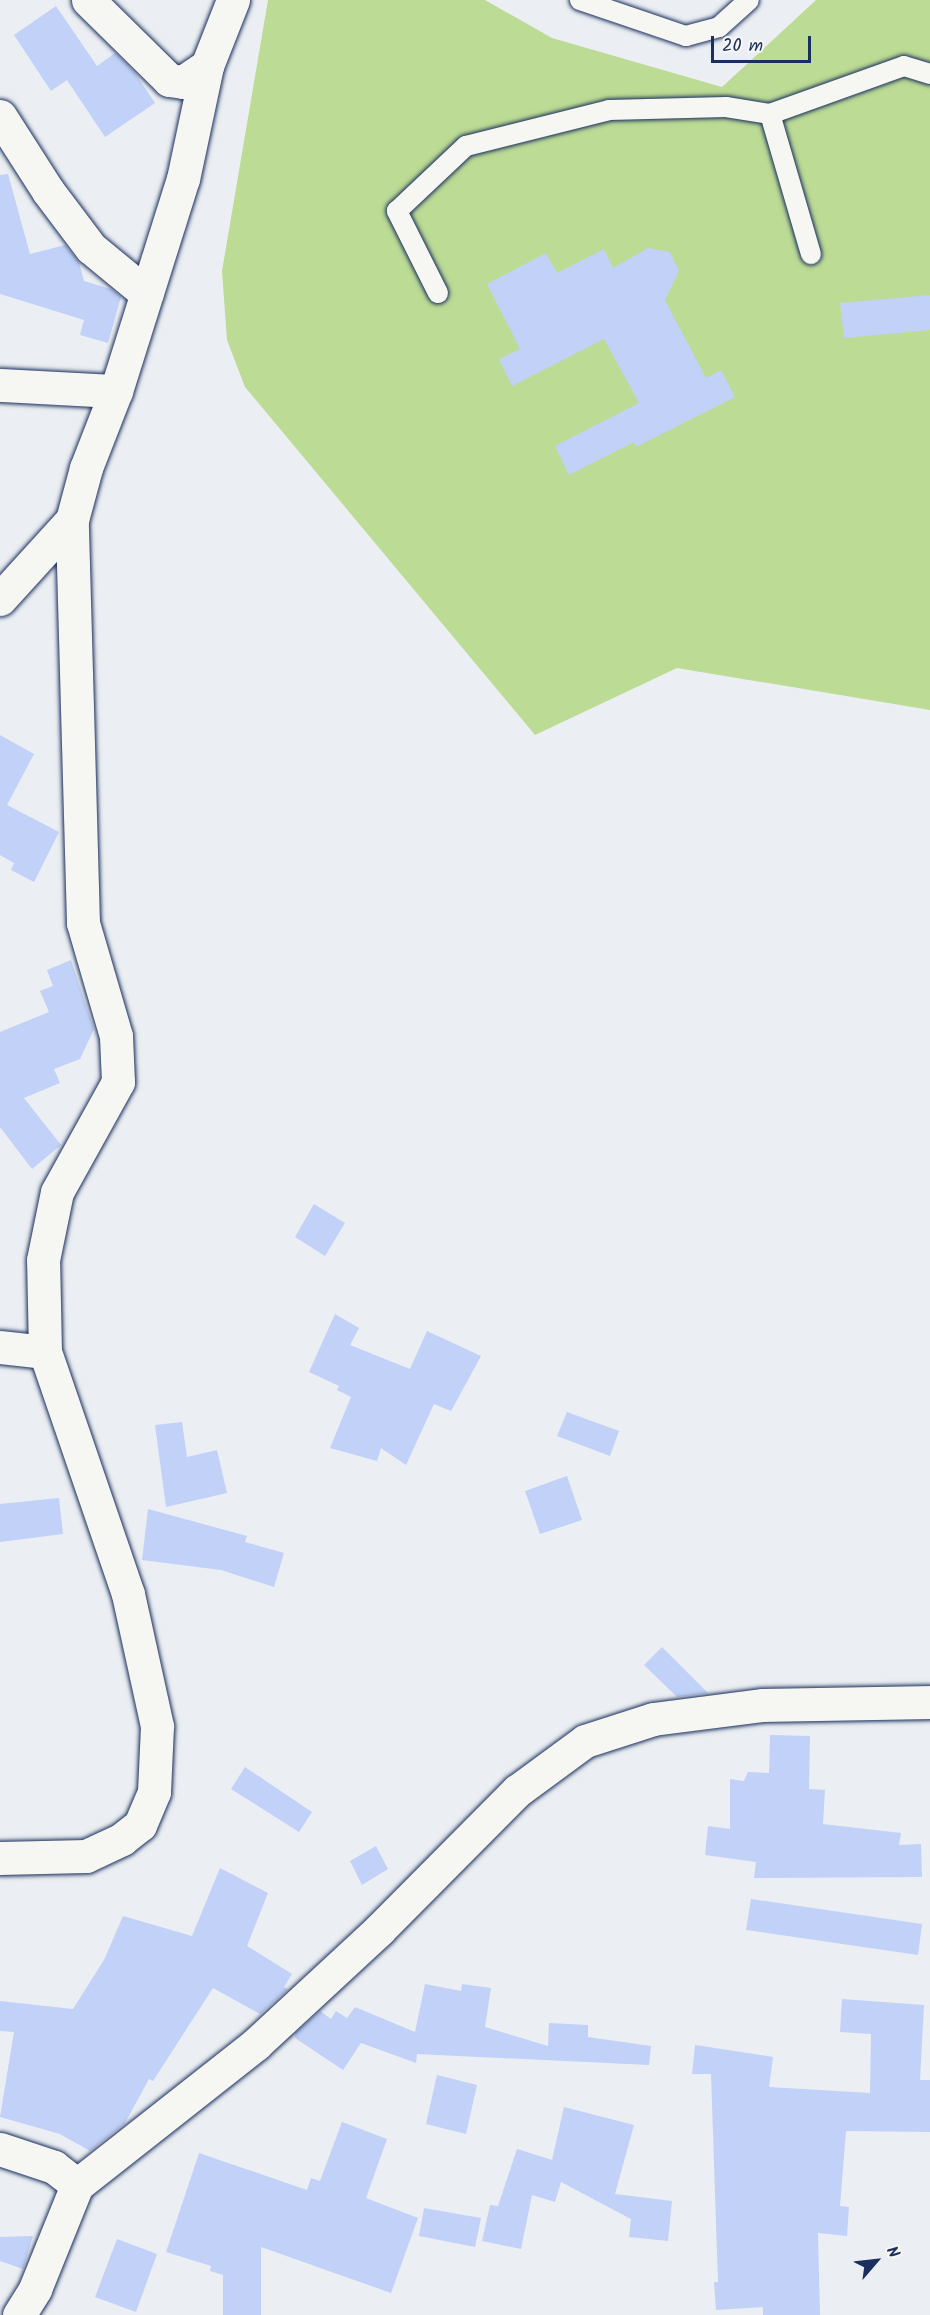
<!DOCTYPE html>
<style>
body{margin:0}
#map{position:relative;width:930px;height:2315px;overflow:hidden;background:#ebeff3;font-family:Kalam,sans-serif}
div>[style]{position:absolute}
.green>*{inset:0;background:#bcdb94}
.building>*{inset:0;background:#c1d1f7}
.roads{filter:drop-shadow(0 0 2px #1b2f5e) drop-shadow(0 0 2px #1b2f5e)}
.lane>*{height:20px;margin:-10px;padding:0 10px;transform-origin:10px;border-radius:10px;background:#f6f6f2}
.street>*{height:33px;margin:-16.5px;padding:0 16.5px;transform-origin:16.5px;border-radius:16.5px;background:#f6f6f2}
span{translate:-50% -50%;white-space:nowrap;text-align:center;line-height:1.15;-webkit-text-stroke:4.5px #f6f6f2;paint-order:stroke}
.north{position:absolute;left:846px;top:2231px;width:60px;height:60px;-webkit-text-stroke:4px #f6f6f2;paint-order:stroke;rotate:62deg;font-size:16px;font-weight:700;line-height:24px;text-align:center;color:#1b2f5e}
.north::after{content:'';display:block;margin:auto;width:21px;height:27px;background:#1b2f5e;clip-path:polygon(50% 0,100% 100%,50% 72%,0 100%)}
.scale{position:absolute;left:711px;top:36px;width:100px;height:27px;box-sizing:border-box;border:3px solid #1b2f5e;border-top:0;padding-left:8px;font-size:18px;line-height:21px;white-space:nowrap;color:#1b2f5e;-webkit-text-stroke:4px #f6f6f2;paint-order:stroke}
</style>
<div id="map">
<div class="green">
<div style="clip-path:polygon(268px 0,485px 0,552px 38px,722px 87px,816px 0,930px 0,930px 710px,677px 668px,535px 735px,245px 387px,227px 340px,222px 271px)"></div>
</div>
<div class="building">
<div style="clip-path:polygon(56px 6px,97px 66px,115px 53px,135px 73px,155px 103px,105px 137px,67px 80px,51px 91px,14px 35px)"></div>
<div style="clip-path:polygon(8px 174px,30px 254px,65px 245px,79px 262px,84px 281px,111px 289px,121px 297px,108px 343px,80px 335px,84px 320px,0 294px,0 175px)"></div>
<div style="clip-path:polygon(648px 248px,670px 252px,679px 271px,665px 300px,706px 378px,721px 370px,735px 397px,636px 447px,634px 442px,569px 475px,555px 446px,639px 403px,604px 339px,512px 386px,499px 359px,520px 349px,487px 284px,546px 253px,557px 273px,604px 249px,613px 268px)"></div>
<div style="clip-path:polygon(930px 295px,930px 330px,844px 338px,840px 303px)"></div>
<div style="clip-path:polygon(0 735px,34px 754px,7px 805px,59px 832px,34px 882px,11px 870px,14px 863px,0 855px)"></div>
<div style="clip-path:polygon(71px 960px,94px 1029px,80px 1059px,54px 1069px,60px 1083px,24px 1098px,61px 1145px,32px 1169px,0 1127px,0 1032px,49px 1012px,40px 991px,53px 986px,47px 970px)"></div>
<div style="clip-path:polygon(314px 1204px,345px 1223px,325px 1256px,295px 1237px)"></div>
<div style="clip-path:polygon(335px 1314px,359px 1328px,350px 1345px,410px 1369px,427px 1331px,481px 1356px,451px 1411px,434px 1404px,406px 1465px,381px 1448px,377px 1461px,330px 1448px,351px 1397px,337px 1390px,339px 1386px,309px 1372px)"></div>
<div style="clip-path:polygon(567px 1412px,619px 1431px,610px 1456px,557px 1436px)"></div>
<div style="clip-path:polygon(182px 1422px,187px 1457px,217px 1450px,227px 1493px,166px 1507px,155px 1425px)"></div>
<div style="clip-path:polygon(567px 1476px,582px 1520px,540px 1534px,525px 1491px)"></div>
<div style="clip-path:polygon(59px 1498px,63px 1534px,0 1542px,0 1504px)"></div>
<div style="clip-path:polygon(148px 1509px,247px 1536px,245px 1542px,284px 1553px,274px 1587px,221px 1570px,142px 1560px)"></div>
<div style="clip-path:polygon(662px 1647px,708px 1693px,677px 1697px,644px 1665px)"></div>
<div style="clip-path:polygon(770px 1735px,810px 1736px,809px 1789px,825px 1790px,823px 1824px,901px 1833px,899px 1845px,921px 1844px,922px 1877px,754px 1878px,756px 1862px,705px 1855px,708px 1826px,730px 1829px,730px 1779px,744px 1781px,748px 1772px,769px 1773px)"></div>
<div style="clip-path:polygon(245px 1767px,312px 1812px,299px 1832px,231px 1789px)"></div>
<div style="clip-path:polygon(376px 1846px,388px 1869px,362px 1885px,350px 1861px)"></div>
<div style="clip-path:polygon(220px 1868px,268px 1893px,247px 1946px,292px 1974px,284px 1987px,288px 1989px,260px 2014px,213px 1988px,153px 2081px,149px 2079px,125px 2123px,90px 2151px,60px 2134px,0 2117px,14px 2032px,0 2031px,0 2001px,73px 2009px,104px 1960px,123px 1916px,192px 1936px)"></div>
<div style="clip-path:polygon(751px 1899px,922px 1924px,918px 1955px,746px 1930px)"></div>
<div style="clip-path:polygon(425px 1984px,461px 1991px,462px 1984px,491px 1988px,485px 2027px,548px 2046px,549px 2023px,588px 2025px,588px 2037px,651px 2046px,649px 2065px,417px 2054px,416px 2063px,361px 2043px,343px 2070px,295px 2038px,295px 2033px,320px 2011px,331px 2019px,336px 2011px,347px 2018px,355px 2007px,415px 2032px)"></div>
<div style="clip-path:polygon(842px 1999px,924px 2005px,920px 2080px,930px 2080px,930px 2132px,846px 2131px,840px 2206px,849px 2207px,847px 2236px,818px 2233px,820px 2315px,763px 2315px,763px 2307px,716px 2310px,714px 2282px,718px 2282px,711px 2074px,692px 2074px,695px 2045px,773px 2057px,769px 2087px,870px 2093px,871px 2034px,840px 2032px)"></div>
<div style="clip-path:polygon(437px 2075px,477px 2085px,466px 2134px,426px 2124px)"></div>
<div style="clip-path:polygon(564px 2107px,634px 2125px,615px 2194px,672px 2201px,668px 2241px,629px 2237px,631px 2219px,561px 2182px,555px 2202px,532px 2195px,521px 2249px,482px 2241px,490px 2205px,498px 2206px,517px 2149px,552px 2160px)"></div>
<div style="clip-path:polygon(342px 2122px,387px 2139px,366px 2198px,418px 2218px,391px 2293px,261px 2247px,261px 2315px,223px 2315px,223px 2275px,210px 2271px,211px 2266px,166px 2252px,199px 2153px,307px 2190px,311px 2178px,320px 2181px)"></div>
<div style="clip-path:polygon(424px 2208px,481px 2218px,475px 2247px,419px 2236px)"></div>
<div style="clip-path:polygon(33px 2236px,23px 2269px,0 2261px,0 2237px)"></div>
<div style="clip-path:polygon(117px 2239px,157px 2254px,136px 2312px,95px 2297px)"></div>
</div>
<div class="roads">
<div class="lane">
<div style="left:580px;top:0;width:112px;rotate:18.8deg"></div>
<div style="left:686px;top:36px;width:34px;rotate:-15deg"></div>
<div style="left:719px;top:27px;width:40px;rotate:-42deg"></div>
<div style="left:770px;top:114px;width:146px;rotate:73.7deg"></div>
<div style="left:438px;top:293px;width:92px;rotate:-116.6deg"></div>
<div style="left:397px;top:211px;width:95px;rotate:-43.3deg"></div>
<div style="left:466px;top:146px;width:147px;rotate:-14.1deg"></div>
<div style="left:609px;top:110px;width:117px;rotate:-1.5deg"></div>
<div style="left:726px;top:107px;width:45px;rotate:9deg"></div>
<div style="left:770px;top:114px;width:142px;rotate:-19.7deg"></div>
<div style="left:904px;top:66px;width:27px;rotate:17deg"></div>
</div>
<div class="street">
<div style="left:88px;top:0;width:114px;rotate:44.6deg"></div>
<div style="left:169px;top:80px;width:14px;rotate:8deg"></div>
<div style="left:183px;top:82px;width:29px;rotate:-34deg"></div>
<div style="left:0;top:116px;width:89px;rotate:57.4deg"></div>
<div style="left:48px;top:191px;width:71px;rotate:53deg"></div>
<div style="left:91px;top:248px;width:72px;rotate:39.4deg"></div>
<div style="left:0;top:385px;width:116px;rotate:3deg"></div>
<div style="left:116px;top:391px;width:222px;rotate:-72.5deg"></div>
<div style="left:183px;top:179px;width:116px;rotate:-78deg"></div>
<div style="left:207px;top:66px;width:71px;rotate:-68.5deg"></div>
<div style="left:0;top:599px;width:107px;rotate:-47.7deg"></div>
<div style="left:0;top:1347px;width:45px;rotate:6.3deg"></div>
<div style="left:0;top:1858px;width:86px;rotate:-1.3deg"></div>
<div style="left:86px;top:1856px;width:40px;rotate:-25deg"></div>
<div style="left:122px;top:1839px;width:23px;rotate:-38deg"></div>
<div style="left:140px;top:1825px;width:36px;rotate:-67deg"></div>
<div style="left:154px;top:1792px;width:66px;rotate:-87.4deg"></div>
<div style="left:157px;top:1726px;width:135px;rotate:-102.4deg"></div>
<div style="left:128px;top:1594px;width:256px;rotate:-108.9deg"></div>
<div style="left:45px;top:1352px;width:92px;rotate:-91.2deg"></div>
<div style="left:43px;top:1260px;width:69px;rotate:-78.4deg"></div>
<div style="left:57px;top:1192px;width:126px;rotate:-61deg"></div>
<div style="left:118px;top:1082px;width:46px;rotate:-92.5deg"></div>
<div style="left:116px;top:1036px;width:118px;rotate:-106.3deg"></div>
<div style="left:83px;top:923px;width:403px;rotate:-91.6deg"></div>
<div style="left:72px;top:520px;width:54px;rotate:-74.9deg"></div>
<div style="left:86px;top:468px;width:83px;rotate:-68.7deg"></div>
<div style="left:0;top:2149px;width:57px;rotate:18.4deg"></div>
<div style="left:54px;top:2167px;width:29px;rotate:38deg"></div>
<div style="left:19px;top:2315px;width:31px;rotate:-58deg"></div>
<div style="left:35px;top:2289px;width:112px;rotate:-68deg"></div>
<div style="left:77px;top:2185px;width:228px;rotate:-38.2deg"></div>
<div style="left:256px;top:2044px;width:168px;rotate:-42.8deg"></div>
<div style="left:379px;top:1930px;width:196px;rotate:-45.2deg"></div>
<div style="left:517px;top:1791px;width:84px;rotate:-36.3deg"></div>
<div style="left:585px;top:1741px;width:71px;rotate:-17.9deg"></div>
<div style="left:653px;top:1719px;width:111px;rotate:-7.3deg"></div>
<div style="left:763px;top:1705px;width:167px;rotate:-1deg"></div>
</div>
</div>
<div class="north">N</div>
<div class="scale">20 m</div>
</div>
